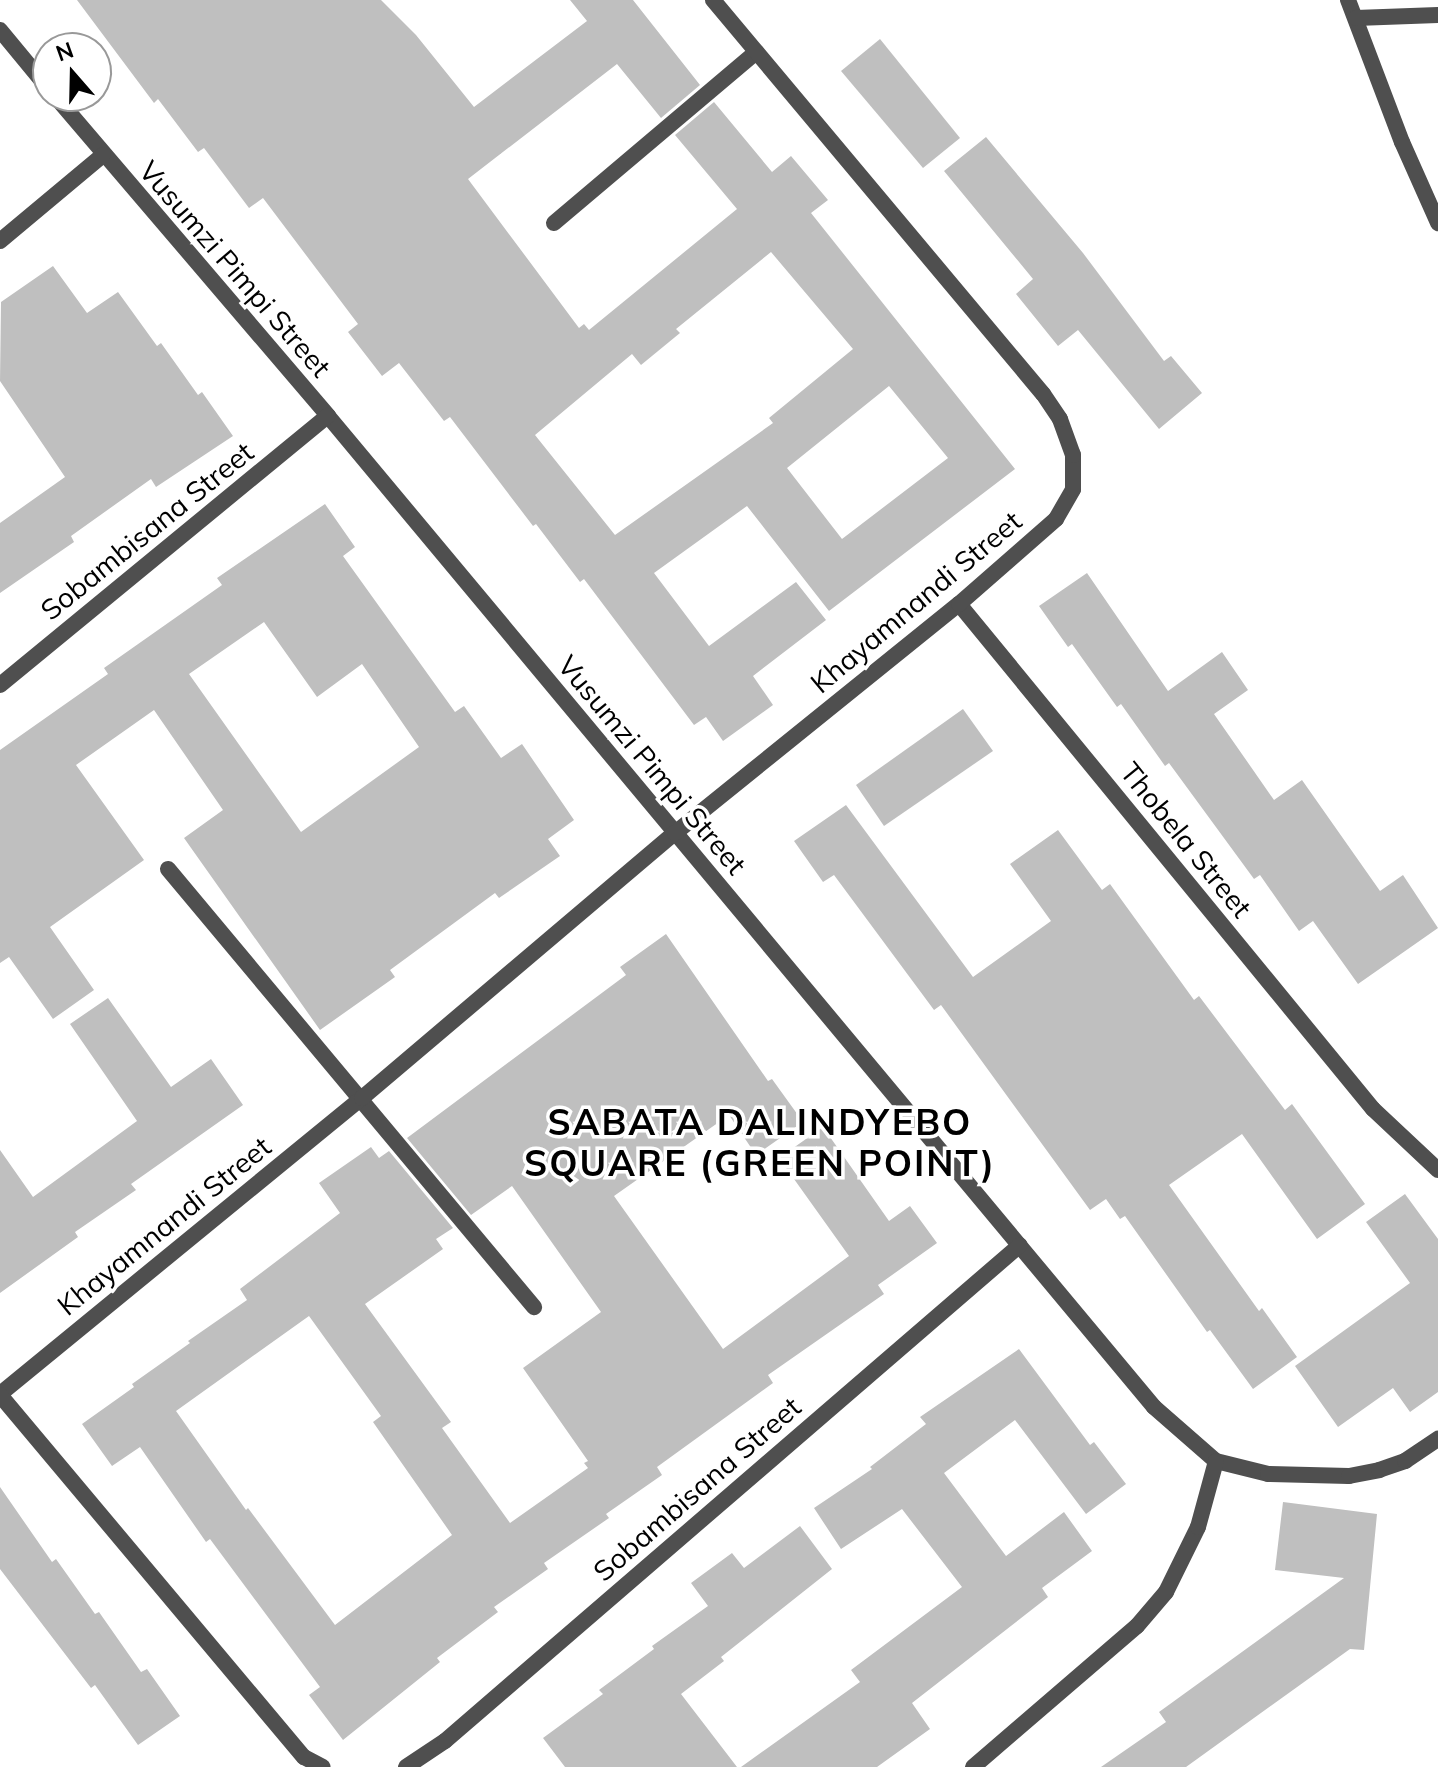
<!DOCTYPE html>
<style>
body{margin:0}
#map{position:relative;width:1438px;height:1767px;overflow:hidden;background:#fff;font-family:Mulish,sans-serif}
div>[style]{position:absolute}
.building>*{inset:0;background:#bfbfbf}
.street>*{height:16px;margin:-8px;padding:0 8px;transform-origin:8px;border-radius:8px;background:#4f4f4f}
span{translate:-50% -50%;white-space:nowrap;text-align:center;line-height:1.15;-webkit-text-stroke:7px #fff;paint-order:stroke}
.street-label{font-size:28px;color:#000}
.district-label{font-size:36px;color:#000;font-weight:700;letter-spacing:2px}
.north{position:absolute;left:32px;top:32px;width:80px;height:80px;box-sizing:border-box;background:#fff;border:2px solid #999;border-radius:50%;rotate:340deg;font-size:22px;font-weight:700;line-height:32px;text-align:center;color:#000}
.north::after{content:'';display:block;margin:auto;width:28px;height:36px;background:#000;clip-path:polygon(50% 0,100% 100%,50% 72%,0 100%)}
</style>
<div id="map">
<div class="building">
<div style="clip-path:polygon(evenodd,77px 0,381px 0,416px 35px,474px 107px,587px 21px,570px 0,633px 0,700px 85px,661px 118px,617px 64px,468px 179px,579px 328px,584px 324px,589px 330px,737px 209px,675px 135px,714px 102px,772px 172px,791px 156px,828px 200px,811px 213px,1015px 469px,829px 611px,747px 506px,654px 573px,709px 646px,796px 582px,826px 620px,753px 676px,773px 705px,723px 741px,706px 717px,694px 725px,584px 579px,580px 582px,536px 524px,533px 526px,450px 417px,444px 421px,399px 363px,382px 376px,348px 332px,358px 324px,263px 198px,249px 208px,204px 148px,198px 152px,158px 99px,154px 103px,77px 0,771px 252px,853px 349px,769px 418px,773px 423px,615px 535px,535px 435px,632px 354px,641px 365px,680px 333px,676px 329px,771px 252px,77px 0,889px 386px,948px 458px,842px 539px,787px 468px,889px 386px)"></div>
<div style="clip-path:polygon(880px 39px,960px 138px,923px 168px,841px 71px)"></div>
<div style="clip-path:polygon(986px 137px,1083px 253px,1164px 361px,1171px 356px,1202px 393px,1159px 429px,1078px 330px,1058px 346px,1016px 294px,1033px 279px,944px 171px)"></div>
<div style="clip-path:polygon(53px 266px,87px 313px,118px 292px,157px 346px,161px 343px,198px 395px,202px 392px,233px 436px,156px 487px,151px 479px,71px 536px,74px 542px,0 593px,0 523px,65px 477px,0 381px,1px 302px)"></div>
<div style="clip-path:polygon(evenodd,325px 504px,355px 547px,343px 556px,455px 712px,464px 706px,501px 758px,522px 744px,574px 820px,548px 839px,560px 856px,499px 898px,495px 893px,390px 970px,395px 977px,320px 1030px,184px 838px,223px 810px,154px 710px,76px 765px,144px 860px,50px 927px,94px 990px,53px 1019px,9px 957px,0 963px,0 750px,108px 674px,104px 668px,222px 585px,217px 578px,325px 504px,264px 622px,317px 697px,362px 664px,419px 747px,301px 832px,189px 674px,264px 622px)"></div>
<div style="clip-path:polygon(1087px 573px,1168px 691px,1222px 652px,1248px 690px,1214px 714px,1274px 800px,1302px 780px,1380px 891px,1403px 875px,1438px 928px,1358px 984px,1313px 921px,1299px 931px,1260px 875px,1254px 879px,1169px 763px,1165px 766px,1121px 704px,1117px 707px,1072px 644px,1068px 647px,1039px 606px)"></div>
<div style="clip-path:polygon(963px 709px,993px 751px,884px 826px,856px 785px)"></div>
<div style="clip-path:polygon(846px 805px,973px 977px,1051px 921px,1010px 864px,1058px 830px,1102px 890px,1110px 884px,1194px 1000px,1199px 996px,1285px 1110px,1292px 1104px,1365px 1204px,1317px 1239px,1242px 1134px,1169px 1185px,1259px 1311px,1262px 1308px,1297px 1357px,1253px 1389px,1210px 1330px,1207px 1332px,1125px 1216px,1120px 1219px,1106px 1199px,1090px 1210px,941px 1005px,934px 1010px,834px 875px,823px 882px,794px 841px)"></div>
<div style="clip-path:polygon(evenodd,666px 934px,768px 1081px,772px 1079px,803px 1122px,756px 1155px,729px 1115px,614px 1196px,723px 1349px,849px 1256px,779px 1158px,823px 1127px,889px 1221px,910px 1206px,937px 1243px,878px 1285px,884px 1294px,768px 1375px,773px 1383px,657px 1467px,662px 1475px,606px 1514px,609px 1518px,544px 1563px,548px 1569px,494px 1607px,498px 1612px,437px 1658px,440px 1662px,343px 1740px,309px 1695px,320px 1687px,210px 1539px,206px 1542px,140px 1447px,112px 1466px,82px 1424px,134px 1387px,132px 1384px,190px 1343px,188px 1341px,247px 1300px,240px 1289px,340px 1213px,319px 1183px,371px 1147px,379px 1158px,389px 1151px,453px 1228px,436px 1239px,443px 1249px,365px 1304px,451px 1422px,442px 1428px,510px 1523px,588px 1468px,584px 1463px,588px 1461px,523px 1368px,601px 1312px,512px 1186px,471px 1215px,407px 1138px,626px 975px,620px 967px,666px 934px,309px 1316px,381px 1416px,373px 1422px,452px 1535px,335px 1625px,248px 1508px,246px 1510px,176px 1411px,309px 1316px)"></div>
<div style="clip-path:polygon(108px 998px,171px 1087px,211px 1059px,243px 1105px,131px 1184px,136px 1190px,75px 1232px,78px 1237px,0 1293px,0 1150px,33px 1197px,137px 1121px,70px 1024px)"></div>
<div style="clip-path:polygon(1405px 1194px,1438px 1239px,1438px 1392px,1410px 1412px,1393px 1388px,1338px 1427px,1295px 1366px,1410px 1283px,1366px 1222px)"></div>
<div style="clip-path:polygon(1019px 1349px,1090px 1445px,1094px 1442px,1126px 1484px,1086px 1514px,1015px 1420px,944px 1473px,1006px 1556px,1064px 1512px,1092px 1551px,1042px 1588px,1048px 1597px,912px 1703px,930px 1729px,877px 1767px,741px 1767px,860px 1682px,851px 1670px,962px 1587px,902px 1509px,841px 1549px,814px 1508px,872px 1469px,870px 1467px,926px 1424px,920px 1417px)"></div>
<div style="clip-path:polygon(0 1487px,52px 1562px,56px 1559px,95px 1614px,99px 1612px,141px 1672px,147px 1669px,180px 1716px,138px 1745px,95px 1685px,91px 1688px,0 1569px)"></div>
<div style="clip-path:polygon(1283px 1502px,1377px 1514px,1364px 1650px,1350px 1649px,1186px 1767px,1101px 1767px,1166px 1722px,1159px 1712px,1344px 1578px,1275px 1570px)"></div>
<div style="clip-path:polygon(800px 1526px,832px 1569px,721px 1657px,724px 1661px,681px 1694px,737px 1767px,565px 1767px,543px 1738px,603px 1694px,599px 1690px,654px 1649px,652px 1646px,708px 1606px,691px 1583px,732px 1553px,744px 1568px)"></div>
</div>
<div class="street">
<div style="left:1348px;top:0;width:152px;rotate:69.2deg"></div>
<div style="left:1402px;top:142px;width:89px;rotate:66deg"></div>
<div style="left:1356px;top:18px;width:82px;rotate:-2.1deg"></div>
<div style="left:0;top:30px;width:75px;rotate:50.4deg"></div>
<div style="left:55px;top:96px;width:421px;rotate:49.5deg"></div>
<div style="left:328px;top:416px;width:1290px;rotate:50.19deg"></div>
<div style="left:1154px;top:1407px;width:82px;rotate:41.1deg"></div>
<div style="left:1216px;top:1461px;width:54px;rotate:14deg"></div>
<div style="left:1268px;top:1474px;width:81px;rotate:1.4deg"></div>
<div style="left:1349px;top:1476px;width:31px;rotate:-11deg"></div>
<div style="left:1379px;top:1470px;width:28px;rotate:-19deg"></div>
<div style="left:1405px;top:1461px;width:40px;rotate:-34deg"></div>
<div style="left:554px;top:223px;width:265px;rotate:-40.2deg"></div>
<div style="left:0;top:241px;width:134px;rotate:-39.9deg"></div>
<div style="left:959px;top:604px;width:653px;rotate:50.66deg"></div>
<div style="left:1373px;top:1109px;width:89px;rotate:43.2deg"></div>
<div style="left:0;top:685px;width:424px;rotate:-39.4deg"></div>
<div style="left:168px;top:869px;width:571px;rotate:50.12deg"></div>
<div style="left:0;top:1394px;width:468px;rotate:-39.3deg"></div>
<div style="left:362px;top:1098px;width:410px;rotate:-40.3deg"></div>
<div style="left:675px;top:833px;width:365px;rotate:-38.9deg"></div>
<div style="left:959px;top:604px;width:129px;rotate:-41.2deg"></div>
<div style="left:1056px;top:519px;width:34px;rotate:-60deg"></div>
<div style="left:1073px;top:489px;width:34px;rotate:-90deg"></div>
<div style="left:1073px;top:455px;width:38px;rotate:-110deg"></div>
<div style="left:1060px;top:419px;width:30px;rotate:-124deg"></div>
<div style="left:1043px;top:394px;width:514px;rotate:-129.95deg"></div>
<div style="left:0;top:1395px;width:473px;rotate:50deg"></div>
<div style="left:304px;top:1757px;width:21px;rotate:28deg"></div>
<div style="left:406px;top:1767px;width:47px;rotate:-33.7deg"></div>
<div style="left:445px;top:1741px;width:759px;rotate:-40.78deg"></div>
<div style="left:973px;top:1767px;width:216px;rotate:-40.7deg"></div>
<div style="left:1137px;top:1626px;width:45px;rotate:-49.5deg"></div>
<div style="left:1166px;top:1592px;width:72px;rotate:-63.8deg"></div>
<div style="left:1198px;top:1527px;width:68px;rotate:-74.7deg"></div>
</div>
<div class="street-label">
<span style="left:235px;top:269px;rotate:49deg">Vusumzi Pimpi Street</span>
<span style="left:147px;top:531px;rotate:-39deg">Sobambisana Street</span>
<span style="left:916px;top:602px;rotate:-40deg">Khayamnandi Street</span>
<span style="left:652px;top:765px;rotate:50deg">Vusumzi Pimpi Street</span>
<span style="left:1186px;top:840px;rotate:51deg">Thobela Street</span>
<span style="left:164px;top:1226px;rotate:-39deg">Khayamnandi Street</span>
<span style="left:697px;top:1489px;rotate:-41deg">Sobambisana Street</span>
</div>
<div class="district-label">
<span style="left:760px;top:1142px">SABATA DALINDYEBO<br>SQUARE (GREEN POINT)</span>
</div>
<div class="north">N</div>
</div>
